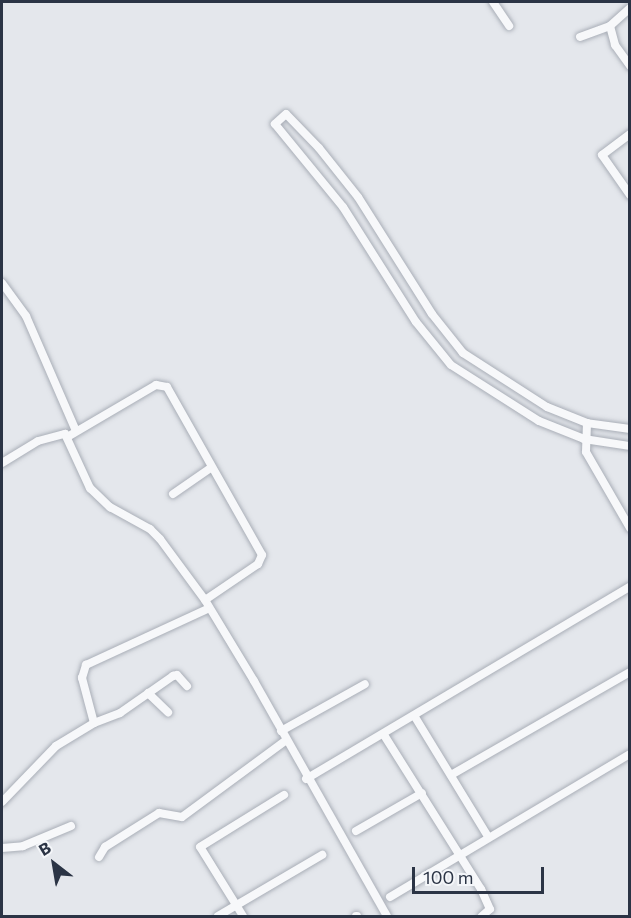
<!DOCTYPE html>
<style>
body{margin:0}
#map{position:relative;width:631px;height:918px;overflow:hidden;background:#e4e7ec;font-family:Commissioner,sans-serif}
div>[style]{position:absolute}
.roads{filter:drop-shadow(0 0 2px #a9aeb7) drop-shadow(0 0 2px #a9aeb7)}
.minor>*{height:8px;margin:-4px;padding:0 4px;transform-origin:4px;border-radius:4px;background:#f7f8fa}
span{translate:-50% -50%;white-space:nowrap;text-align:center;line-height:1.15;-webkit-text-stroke:6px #f4f6f9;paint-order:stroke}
.frame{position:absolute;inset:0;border:3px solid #2b3445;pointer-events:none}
.north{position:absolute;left:24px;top:834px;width:60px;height:60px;-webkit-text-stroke:4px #f4f6f9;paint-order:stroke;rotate:329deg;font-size:16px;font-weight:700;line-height:24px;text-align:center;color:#2b3445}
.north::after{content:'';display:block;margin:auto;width:21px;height:27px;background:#2b3445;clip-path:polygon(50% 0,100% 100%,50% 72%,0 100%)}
.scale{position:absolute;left:412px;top:867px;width:132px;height:27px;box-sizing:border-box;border:3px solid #2b3445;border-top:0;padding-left:8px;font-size:18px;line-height:21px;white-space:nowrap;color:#2b3445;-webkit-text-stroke:4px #f4f6f9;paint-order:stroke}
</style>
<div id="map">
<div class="roads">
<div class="minor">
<div style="left:493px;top:2px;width:29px;rotate:56deg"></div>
<div style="left:630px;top:8px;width:27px;rotate:138deg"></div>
<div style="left:610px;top:26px;width:20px;rotate:75deg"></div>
<div style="left:615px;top:45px;width:26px;rotate:54deg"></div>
<div style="left:580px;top:37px;width:32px;rotate:-20deg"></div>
<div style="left:630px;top:134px;width:35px;rotate:143deg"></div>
<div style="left:602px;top:155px;width:49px;rotate:55deg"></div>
<div style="left:2px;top:283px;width:41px;rotate:54deg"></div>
<div style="left:26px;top:316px;width:125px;rotate:66.5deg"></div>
<div style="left:587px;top:423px;width:29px;rotate:92deg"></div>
<div style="left:586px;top:452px;width:88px;rotate:59.9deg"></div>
<div style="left:630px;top:429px;width:43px;rotate:-172.1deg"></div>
<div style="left:587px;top:423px;width:43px;rotate:-158.2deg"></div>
<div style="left:547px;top:407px;width:100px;rotate:-147.3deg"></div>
<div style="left:463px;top:353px;width:50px;rotate:-128.5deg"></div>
<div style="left:432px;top:314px;width:138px;rotate:-122.3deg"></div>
<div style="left:358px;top:197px;width:63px;rotate:-128.5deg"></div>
<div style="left:319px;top:148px;width:47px;rotate:-134.1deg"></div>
<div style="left:286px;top:114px;width:15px;rotate:138deg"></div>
<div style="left:275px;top:124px;width:107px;rotate:50.7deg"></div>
<div style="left:343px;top:207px;width:136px;rotate:57.6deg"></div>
<div style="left:416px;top:322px;width:55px;rotate:50.9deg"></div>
<div style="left:451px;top:365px;width:104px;rotate:32.5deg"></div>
<div style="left:539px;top:421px;width:48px;rotate:21.8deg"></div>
<div style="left:584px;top:439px;width:47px;rotate:8.7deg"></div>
<div style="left:69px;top:436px;width:101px;rotate:-30.4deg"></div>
<div style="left:156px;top:385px;width:11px;rotate:10deg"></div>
<div style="left:167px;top:387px;width:193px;rotate:60.5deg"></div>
<div style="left:262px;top:555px;width:10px;rotate:114deg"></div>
<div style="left:258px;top:564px;width:64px;rotate:145.8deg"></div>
<div style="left:2px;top:463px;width:42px;rotate:-31.4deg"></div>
<div style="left:38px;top:441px;width:28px;rotate:-15deg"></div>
<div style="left:65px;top:434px;width:60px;rotate:65.2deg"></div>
<div style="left:90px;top:488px;width:28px;rotate:44deg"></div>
<div style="left:110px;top:507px;width:46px;rotate:28.8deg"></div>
<div style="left:150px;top:529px;width:14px;rotate:45deg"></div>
<div style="left:160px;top:539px;width:76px;rotate:53.6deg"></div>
<div style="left:205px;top:600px;width:95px;rotate:58.8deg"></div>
<div style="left:254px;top:681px;width:270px;rotate:60.5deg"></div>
<div style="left:173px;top:494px;width:47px;rotate:-34.7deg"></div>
<div style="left:148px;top:693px;width:28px;rotate:44deg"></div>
<div style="left:415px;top:717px;width:138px;rotate:58.6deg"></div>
<div style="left:94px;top:723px;width:28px;rotate:-21deg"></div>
<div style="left:120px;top:713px;width:65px;rotate:-34.9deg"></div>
<div style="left:173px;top:676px;width:4px;rotate:-14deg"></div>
<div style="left:177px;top:675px;width:15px;rotate:48deg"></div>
<div style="left:281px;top:731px;width:96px;rotate:-29.2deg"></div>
<div style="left:384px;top:735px;width:182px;rotate:57.8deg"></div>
<div style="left:481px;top:889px;width:22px;rotate:66deg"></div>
<div style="left:490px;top:909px;width:11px;rotate:139deg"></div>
<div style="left:451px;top:775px;width:207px;rotate:-29.9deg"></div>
<div style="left:306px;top:779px;width:377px;rotate:-30.7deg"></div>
<div style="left:2px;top:802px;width:78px;rotate:-46deg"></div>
<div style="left:56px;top:746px;width:44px;rotate:-31.2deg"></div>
<div style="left:94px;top:723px;width:47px;rotate:-104.9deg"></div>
<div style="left:82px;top:678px;width:14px;rotate:-73deg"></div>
<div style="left:86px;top:665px;width:133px;rotate:-24.8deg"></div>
<div style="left:356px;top:831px;width:76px;rotate:-29.9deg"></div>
<div style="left:2px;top:848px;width:21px;rotate:-5deg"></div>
<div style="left:23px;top:846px;width:52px;rotate:-22.6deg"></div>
<div style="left:99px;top:857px;width:12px;rotate:-59deg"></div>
<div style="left:105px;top:847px;width:64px;rotate:-32.2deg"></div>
<div style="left:159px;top:813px;width:23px;rotate:10deg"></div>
<div style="left:182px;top:817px;width:128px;rotate:-36.4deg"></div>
<div style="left:390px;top:897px;width:279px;rotate:-30.8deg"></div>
<div style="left:218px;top:916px;width:121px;rotate:-30.4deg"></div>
<div style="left:243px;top:916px;width:81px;rotate:-121.9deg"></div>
<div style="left:200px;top:847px;width:99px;rotate:-31.8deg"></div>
<div style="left:356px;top:916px;width:1px"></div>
</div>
</div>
<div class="frame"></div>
<div class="north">B</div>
<div class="scale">100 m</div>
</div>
